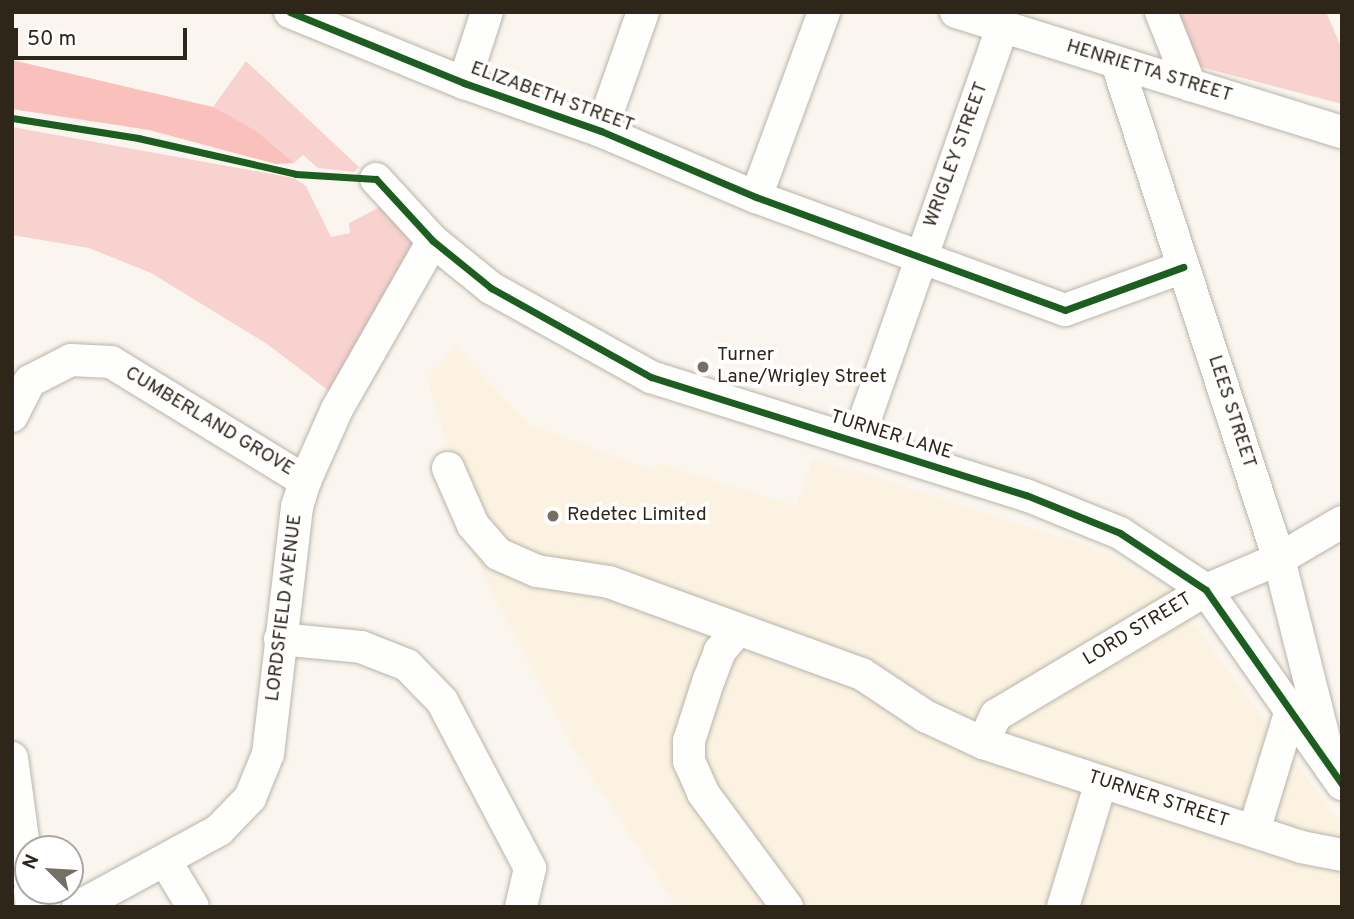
<!DOCTYPE html>
<style>
body{margin:0}
#map{position:relative;width:1354px;height:919px;overflow:hidden;background:#faf6ef;font-family:Overpass,sans-serif}
div>[style]{position:absolute}
.built>*{inset:0;background:#fbf2e1}
.green>*{inset:0;background:#f8d2ce}
.forest>*{inset:0;background:#f9c0bc}
.roads{filter:drop-shadow(0 0 2px #b9b4ab) drop-shadow(0 0 2px #b9b4ab)}
.minor>*{height:32px;margin:-16px;padding:0 16px;transform-origin:16px;border-radius:16px;background:#fefefd}
.cycleway>*{height:7px;margin:-3.5px;padding:0 3.5px;transform-origin:3.5px;border-radius:3.5px;background:#1b5e20}
.dots>*{width:19px;height:19px;translate:-50% -50%;box-sizing:border-box;border:4px solid #fff;border-radius:50%}
span{translate:-50% -50%;white-space:nowrap;text-align:center;line-height:1.15;-webkit-text-stroke:7px #fff;paint-order:stroke}
.street-label{font-size:19px;color:#2d2619}
.poi-label{font-size:19px;color:#2d2619}
.left{translate:0 -50%;text-align:left}
.frame{position:absolute;inset:0;border:14px solid #2d2619;pointer-events:none}
.north{position:absolute;left:14px;top:835px;width:70px;height:70px;box-sizing:border-box;background:#fff;border:2px solid #aba8a3;border-radius:50%;rotate:294deg;font-size:19px;font-weight:700;line-height:28px;text-align:center;color:#2d2619}
.north::after{content:'';display:block;margin:auto;width:24px;height:32px;background:#756f64;clip-path:polygon(50% 0,100% 100%,50% 72%,0 100%)}
.scale{position:absolute;left:14px;top:28px;width:173px;height:32px;box-sizing:border-box;border:4px solid #2d2619;border-top:0;padding-left:9px;font-size:21px;line-height:24px;white-space:nowrap;color:#2d2619;-webkit-text-stroke:5px #fff;paint-order:stroke}
</style>
<div id="map">
<div class="built">
<div style="clip-path:polygon(456px 347px,529px 424px,654px 471px,657px 463px,796px 506px,813px 458px,1101px 550px,1169px 590px,1342px 826px,1342px 907px,677px 907px,571px 744px,458px 524px,451px 459px,427px 377px)"></div>
</div>
<div class="green">
<div style="clip-path:polygon(1172px 12px,1326px 12px,1342px 49px,1342px 104px,1193px 65px)"></div>
<div style="clip-path:polygon(246px 61px,359px 167px,354px 172px,318px 168px,303px 155px,294px 163px,213px 107px)"></div>
<div style="clip-path:polygon(12px 127px,294px 178px,306px 186px,331px 237px,350px 233px,349px 223px,384px 205px,412px 233px,413px 244px,329px 391px,267px 344px,151px 273px,89px 248px,12px 235px)"></div>
</div>
<div class="forest">
<div style="clip-path:polygon(12px 60px,213px 107px,256px 131px,294px 163px,276px 164px,149px 130px,12px 109px)"></div>
</div>
<div class="roads">
<div class="minor">
<div style="left:290px;top:12px;width:188px;rotate:22.2deg"></div>
<div style="left:464px;top:83px;width:145px;rotate:19.3deg"></div>
<div style="left:601px;top:131px;width:168px;rotate:23.1deg"></div>
<div style="left:756px;top:197px;width:329px;rotate:20.1deg"></div>
<div style="left:1065px;top:310px;width:126px;rotate:-20deg"></div>
<div style="left:956px;top:12px;width:404px;rotate:17.3deg"></div>
<div style="left:1161px;top:12px;width:79px;rotate:68.3deg"></div>
<div style="left:1117px;top:63px;width:522px;rotate:71.91deg"></div>
<div style="left:1279px;top:559px;width:201px;rotate:75.9deg"></div>
<div style="left:464px;top:83px;width:75px;rotate:-72.1deg"></div>
<div style="left:601px;top:131px;width:126px;rotate:-70.6deg"></div>
<div style="left:376px;top:179px;width:84px;rotate:47.4deg"></div>
<div style="left:433px;top:241px;width:75px;rotate:39deg"></div>
<div style="left:491px;top:288px;width:183px;rotate:29.1deg"></div>
<div style="left:651px;top:377px;width:393px;rotate:17.5deg"></div>
<div style="left:1026px;top:495px;width:101px;rotate:22deg"></div>
<div style="left:1120px;top:533px;width:103px;rotate:33.5deg"></div>
<div style="left:1206px;top:590px;width:237px;rotate:55deg"></div>
<div style="left:756px;top:197px;width:197px;rotate:-69.8deg"></div>
<div style="left:12px;top:416px;width:39px;rotate:-63deg"></div>
<div style="left:30px;top:381px;width:46px;rotate:-27.1deg"></div>
<div style="left:71px;top:360px;width:40px;rotate:2.9deg"></div>
<div style="left:111px;top:362px;width:228px;rotate:31.5deg"></div>
<div style="left:857px;top:442px;width:441px;rotate:-70.7deg"></div>
<div style="left:448px;top:468px;width:62px;rotate:66.3deg"></div>
<div style="left:473px;top:525px;width:38px;rotate:49deg"></div>
<div style="left:498px;top:554px;width:43px;rotate:23.6deg"></div>
<div style="left:537px;top:571px;width:73px;rotate:8.7deg"></div>
<div style="left:609px;top:582px;width:269px;rotate:20deg"></div>
<div style="left:862px;top:674px;width:76px;rotate:33.7deg"></div>
<div style="left:925px;top:716px;width:64px;rotate:25deg"></div>
<div style="left:1342px;top:522px;width:73px;rotate:149.6deg"></div>
<div style="left:1279px;top:559px;width:79px;rotate:157deg"></div>
<div style="left:1206px;top:590px;width:244px;rotate:149.2deg"></div>
<div style="left:996px;top:715px;width:31px;rotate:115deg"></div>
<div style="left:983px;top:743px;width:335px;rotate:18.1deg"></div>
<div style="left:1301px;top:847px;width:42px;rotate:11deg"></div>
<div style="left:738px;top:630px;width:28px;rotate:131deg"></div>
<div style="left:720px;top:651px;width:30px;rotate:111deg"></div>
<div style="left:709px;top:679px;width:65px;rotate:107.9deg"></div>
<div style="left:689px;top:741px;width:20px;rotate:90deg"></div>
<div style="left:689px;top:761px;width:35px;rotate:66deg"></div>
<div style="left:703px;top:793px;width:142px;rotate:53.6deg"></div>
<div style="left:280px;top:639px;width:81px;rotate:5.6deg"></div>
<div style="left:361px;top:647px;width:49px;rotate:21.4deg"></div>
<div style="left:407px;top:665px;width:50px;rotate:45.8deg"></div>
<div style="left:442px;top:701px;width:189px;rotate:62.2deg"></div>
<div style="left:530px;top:868px;width:40px;rotate:103deg"></div>
<div style="left:12px;top:758px;width:120px;rotate:82.3deg"></div>
<div style="left:1254px;top:831px;width:123px;rotate:-73deg"></div>
<div style="left:166px;top:862px;width:52px;rotate:59deg"></div>
<div style="left:30px;top:891px;width:16px;rotate:83deg"></div>
<div style="left:78px;top:907px;width:161px;rotate:-28.6deg"></div>
<div style="left:219px;top:830px;width:45px;rotate:-45.9deg"></div>
<div style="left:250px;top:798px;width:48px;rotate:-67.8deg"></div>
<div style="left:268px;top:754px;width:249px;rotate:-83.3deg"></div>
<div style="left:297px;top:507px;width:27px;rotate:-73deg"></div>
<div style="left:305px;top:481px;width:79px;rotate:-66deg"></div>
<div style="left:337px;top:409px;width:193px;rotate:-60.3deg"></div>
<div style="left:1063px;top:907px;width:131px;rotate:-73.1deg"></div>
</div>
</div>
<div class="cycleway">
<div style="left:290px;top:12px;width:188px;rotate:22.2deg"></div>
<div style="left:464px;top:83px;width:145px;rotate:19.3deg"></div>
<div style="left:601px;top:131px;width:168px;rotate:23.1deg"></div>
<div style="left:756px;top:197px;width:329px;rotate:20.1deg"></div>
<div style="left:1065px;top:310px;width:126px;rotate:-20deg"></div>
<div style="left:12px;top:118px;width:128px;rotate:9deg"></div>
<div style="left:138px;top:138px;width:162px;rotate:12.8deg"></div>
<div style="left:296px;top:174px;width:80px;rotate:3.6deg"></div>
<div style="left:376px;top:179px;width:84px;rotate:47.4deg"></div>
<div style="left:433px;top:241px;width:75px;rotate:39deg"></div>
<div style="left:491px;top:288px;width:183px;rotate:29.1deg"></div>
<div style="left:651px;top:377px;width:393px;rotate:17.5deg"></div>
<div style="left:1026px;top:495px;width:101px;rotate:22deg"></div>
<div style="left:1120px;top:533px;width:103px;rotate:33.5deg"></div>
<div style="left:1206px;top:590px;width:237px;rotate:55deg"></div>
</div>
<div class="dots">
<div style="left:703px;top:367px;background:#756f64"></div>
<div style="left:553px;top:516px;background:#756f64"></div>
</div>
<div class="street-label">
<span style="left:1149px;top:72px;rotate:17deg">HENRIETTA STREET</span>
<span style="left:552px;top:98px;rotate:20deg">ELIZABETH STREET</span>
<span style="left:957px;top:155px;rotate:-70deg">WRIGLEY STREET</span>
<span style="left:1231px;top:412px;rotate:72deg">LEES STREET</span>
<span style="left:209px;top:422px;rotate:31deg">CUMBERLAND GROVE</span>
<span style="left:891px;top:436px;rotate:17deg">TURNER LANE</span>
<span style="left:285px;top:608px;rotate:-83deg">LORDSFIELD AVENUE</span>
<span style="left:1138px;top:630px;rotate:-31deg">LORD STREET</span>
<span style="left:1158px;top:800px;rotate:18deg">TURNER STREET</span>
</div>
<div class="poi-label">
<span class="left" style="left:717px;top:367px">Turner<br>Lane/Wrigley Street</span>
<span class="left" style="left:567px;top:516px">Redetec Limited</span>
</div>
<div class="frame"></div>
<div class="north">N</div>
<div class="scale">50 m</div>
</div>
